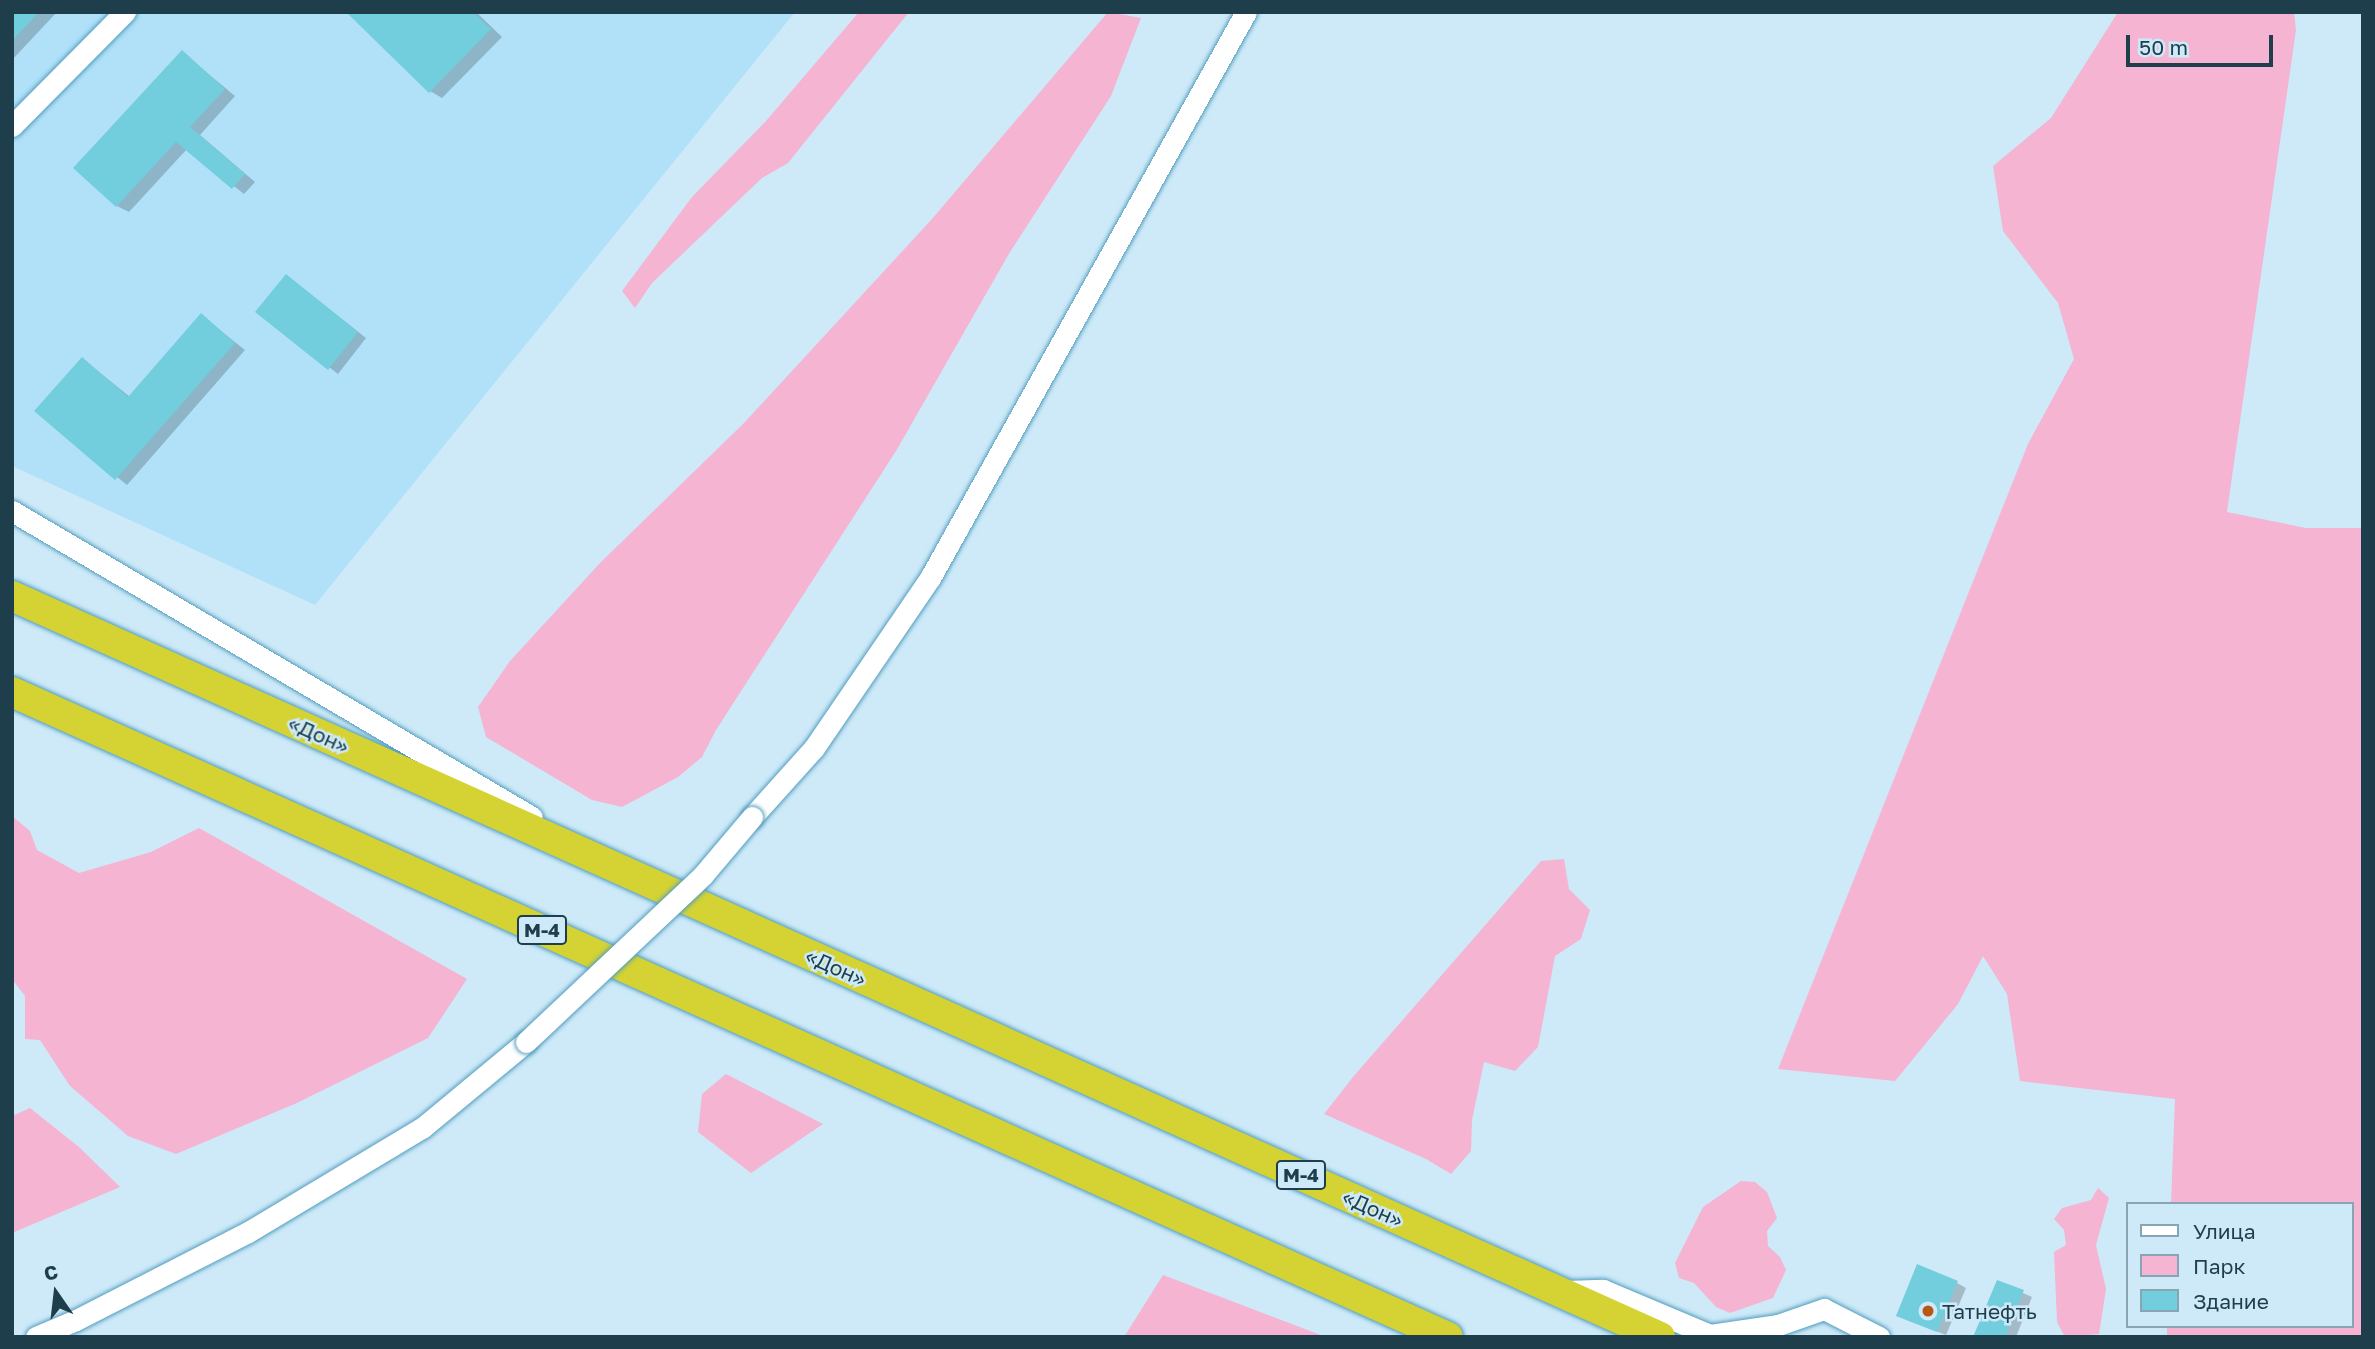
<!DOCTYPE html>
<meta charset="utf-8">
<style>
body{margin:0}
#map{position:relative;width:2375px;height:1349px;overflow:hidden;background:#ceeaf9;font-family:"Golos Text",sans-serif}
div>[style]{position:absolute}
.built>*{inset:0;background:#b1e1f9}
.green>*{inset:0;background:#f4b4d2}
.shadow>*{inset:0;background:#0003}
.building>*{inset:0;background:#72cddc}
.roads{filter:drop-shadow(0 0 2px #519dbe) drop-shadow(0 0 2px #519dbe)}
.minor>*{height:21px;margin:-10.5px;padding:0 10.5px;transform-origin:10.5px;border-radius:10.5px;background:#fff}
.highway>*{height:30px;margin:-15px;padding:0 15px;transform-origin:15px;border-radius:15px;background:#d4d333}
.bridges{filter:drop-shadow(0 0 2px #519dbe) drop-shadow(0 0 2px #519dbe)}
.minor-bridge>*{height:21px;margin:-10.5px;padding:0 10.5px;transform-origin:10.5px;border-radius:10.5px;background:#fff}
.dots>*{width:19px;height:19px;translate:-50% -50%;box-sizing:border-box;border:4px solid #ceeaf9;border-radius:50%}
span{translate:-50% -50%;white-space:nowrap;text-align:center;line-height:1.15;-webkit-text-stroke:5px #ceeaf9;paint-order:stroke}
.shield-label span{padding:2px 5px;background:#ceeaf9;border:2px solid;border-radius:5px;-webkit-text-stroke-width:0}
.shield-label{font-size:19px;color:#1f3e4c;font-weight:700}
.street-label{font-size:21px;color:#1f3e4c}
.poi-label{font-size:21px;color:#1f3e4c}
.left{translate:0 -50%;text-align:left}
.frame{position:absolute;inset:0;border:14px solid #1f3e4c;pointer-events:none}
.legend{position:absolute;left:2126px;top:1202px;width:228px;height:126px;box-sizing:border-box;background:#ceeaf9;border:2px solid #88a5b4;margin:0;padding:9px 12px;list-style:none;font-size:21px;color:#1f3e4c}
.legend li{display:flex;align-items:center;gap:14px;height:35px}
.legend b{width:35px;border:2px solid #88a5b4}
.north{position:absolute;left:21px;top:1258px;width:70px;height:70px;-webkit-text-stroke:5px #ceeaf9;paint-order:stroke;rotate:346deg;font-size:19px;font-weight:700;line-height:28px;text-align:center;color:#1f3e4c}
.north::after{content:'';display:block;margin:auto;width:24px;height:32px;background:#1f3e4c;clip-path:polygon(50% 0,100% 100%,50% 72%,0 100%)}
.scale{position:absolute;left:2126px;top:35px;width:147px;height:32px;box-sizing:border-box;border:4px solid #1f3e4c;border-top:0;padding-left:9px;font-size:21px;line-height:24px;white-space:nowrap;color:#1f3e4c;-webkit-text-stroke:5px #ceeaf9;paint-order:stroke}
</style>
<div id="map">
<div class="built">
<div style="clip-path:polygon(12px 12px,795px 12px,315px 605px,12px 466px)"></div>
</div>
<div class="green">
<div style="clip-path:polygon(859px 12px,909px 12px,788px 163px,762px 178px,652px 283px,635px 308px,622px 291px,692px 197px,766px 121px)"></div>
<div style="clip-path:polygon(1108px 12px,1141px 18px,1111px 96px,1010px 252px,896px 451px,716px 730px,702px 757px,678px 777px,622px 807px,592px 800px,486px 737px,478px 707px,510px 661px,600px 563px,743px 424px,932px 219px)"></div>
<div style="clip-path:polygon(2118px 12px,2294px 12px,2296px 30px,2227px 512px,2306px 528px,2363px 528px,2363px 1337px,2167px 1337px,2167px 1326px,2352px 1326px,2352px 1204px,2171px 1204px,2175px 1099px,2020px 1081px,2007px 994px,1983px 956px,1958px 1004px,1895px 1081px,1778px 1069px,2028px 444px,2074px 359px,2058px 303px,2003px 231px,1993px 166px,2051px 118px)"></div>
<div style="clip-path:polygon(12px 816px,30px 831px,37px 850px,79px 873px,151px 852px,199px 828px,467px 979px,428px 1038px,297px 1103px,176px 1154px,128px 1136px,70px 1086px,40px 1040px,25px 1039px,25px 996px,12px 979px)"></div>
<div style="clip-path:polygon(1564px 859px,1569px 889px,1590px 910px,1581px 939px,1555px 956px,1538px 1047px,1515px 1071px,1484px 1062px,1472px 1120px,1471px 1151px,1451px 1174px,1426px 1159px,1324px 1114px,1353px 1077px,1541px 861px)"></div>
<div style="clip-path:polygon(726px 1074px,823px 1124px,751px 1173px,698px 1132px,702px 1094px)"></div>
<div style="clip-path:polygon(30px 1108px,79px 1147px,120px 1187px,12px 1233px,12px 1116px)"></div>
<div style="clip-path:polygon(1741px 1181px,1755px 1182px,1767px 1192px,1777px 1218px,1767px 1231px,1768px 1246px,1780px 1257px,1786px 1270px,1773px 1298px,1730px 1313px,1716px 1307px,1694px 1283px,1679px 1278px,1675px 1263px,1703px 1207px)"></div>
<div style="clip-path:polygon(2098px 1188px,2109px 1198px,2096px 1245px,2106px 1289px,2099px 1334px,2065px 1337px,2057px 1322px,2054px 1252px,2066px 1245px,2064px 1230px,2054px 1219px,2062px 1208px,2091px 1200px)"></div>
<div style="clip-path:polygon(1163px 1275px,1326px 1337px,1124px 1337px)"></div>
</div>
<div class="shadow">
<div style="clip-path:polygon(12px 12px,57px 12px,12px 60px)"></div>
<div style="clip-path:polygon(349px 12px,476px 12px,502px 37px,442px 98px,430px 91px)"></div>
<div style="clip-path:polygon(182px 52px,235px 96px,200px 135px,255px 182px,244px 194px,187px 149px,129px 212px,117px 206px)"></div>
<div style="clip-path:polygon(295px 282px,366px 338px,338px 374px,258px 312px)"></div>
<div style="clip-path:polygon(201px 315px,245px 350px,127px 485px,36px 411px,83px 359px,130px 397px)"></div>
<div style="clip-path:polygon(1998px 1282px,2032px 1297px,2016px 1337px,1975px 1337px)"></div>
<div style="clip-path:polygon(1957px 1283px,1966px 1288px,1946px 1335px,1907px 1320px)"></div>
</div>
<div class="building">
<div style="clip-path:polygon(12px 12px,39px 12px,12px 41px)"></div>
<div style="clip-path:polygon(346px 12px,473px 12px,491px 29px,429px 93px)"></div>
<div style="clip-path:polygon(182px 50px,225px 89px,190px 127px,245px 174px,232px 189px,176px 142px,116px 207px,73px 168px)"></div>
<div style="clip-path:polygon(286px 274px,358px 332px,328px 370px,255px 312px)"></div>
<div style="clip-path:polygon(201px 313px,235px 343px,115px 480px,34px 411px,82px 357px,128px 397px)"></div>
<div style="clip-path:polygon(1917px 1264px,1958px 1281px,1937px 1332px,1896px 1316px)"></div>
<div style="clip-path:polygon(1997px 1280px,2024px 1290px,2005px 1337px,1973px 1337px)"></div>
</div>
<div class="roads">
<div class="minor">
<div style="left:12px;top:126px;width:161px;rotate:-45.3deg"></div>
<div style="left:12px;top:511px;width:603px;rotate:30.48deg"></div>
<div style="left:752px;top:817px;width:93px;rotate:-48.1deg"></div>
<div style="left:814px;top:748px;width:206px;rotate:-55.7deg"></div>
<div style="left:930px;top:578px;width:648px;rotate:-60.83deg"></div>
<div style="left:1565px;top:1291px;width:38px;rotate:-2deg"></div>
<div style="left:1603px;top:1290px;width:116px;rotate:22.8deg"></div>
<div style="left:1710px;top:1335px;width:69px;rotate:-8.4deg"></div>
<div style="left:1778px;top:1325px;width:49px;rotate:-19.2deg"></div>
<div style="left:1824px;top:1309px;width:62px;rotate:27deg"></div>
<div style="left:36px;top:1337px;width:43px;rotate:-23deg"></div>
<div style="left:76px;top:1320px;width:193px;rotate:-27.1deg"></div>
<div style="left:248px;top:1232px;width:203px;rotate:-30.9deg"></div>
<div style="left:422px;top:1128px;width:135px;rotate:-39.6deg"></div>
</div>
<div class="highway">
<div style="left:12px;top:596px;width:1807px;rotate:24.21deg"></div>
<div style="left:12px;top:692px;width:1574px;rotate:24.19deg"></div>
</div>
</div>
<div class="bridges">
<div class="minor-bridge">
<div style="left:526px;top:1042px;width:243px;rotate:-43.3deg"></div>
<div style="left:703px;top:875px;width:76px;rotate:-49.8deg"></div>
</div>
</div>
<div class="dots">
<div style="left:1928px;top:1311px;background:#b75712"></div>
</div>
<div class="shield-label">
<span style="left:542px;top:930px">М-4</span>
<span style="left:1301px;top:1175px">М-4</span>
</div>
<div class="street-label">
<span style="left:319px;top:734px;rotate:24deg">«Дон»</span>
<span style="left:836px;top:967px;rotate:24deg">«Дон»</span>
<span style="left:1373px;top:1208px;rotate:24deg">«Дон»</span>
</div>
<div class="poi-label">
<span class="left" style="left:1942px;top:1311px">Татнефть</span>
</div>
<div class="frame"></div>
<ul class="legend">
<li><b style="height:9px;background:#fff"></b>Улица</li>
<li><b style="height:19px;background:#f4b4d2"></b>Парк</li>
<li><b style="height:19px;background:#72cddc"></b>Здание</li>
</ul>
<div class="north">С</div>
<div class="scale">50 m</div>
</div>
